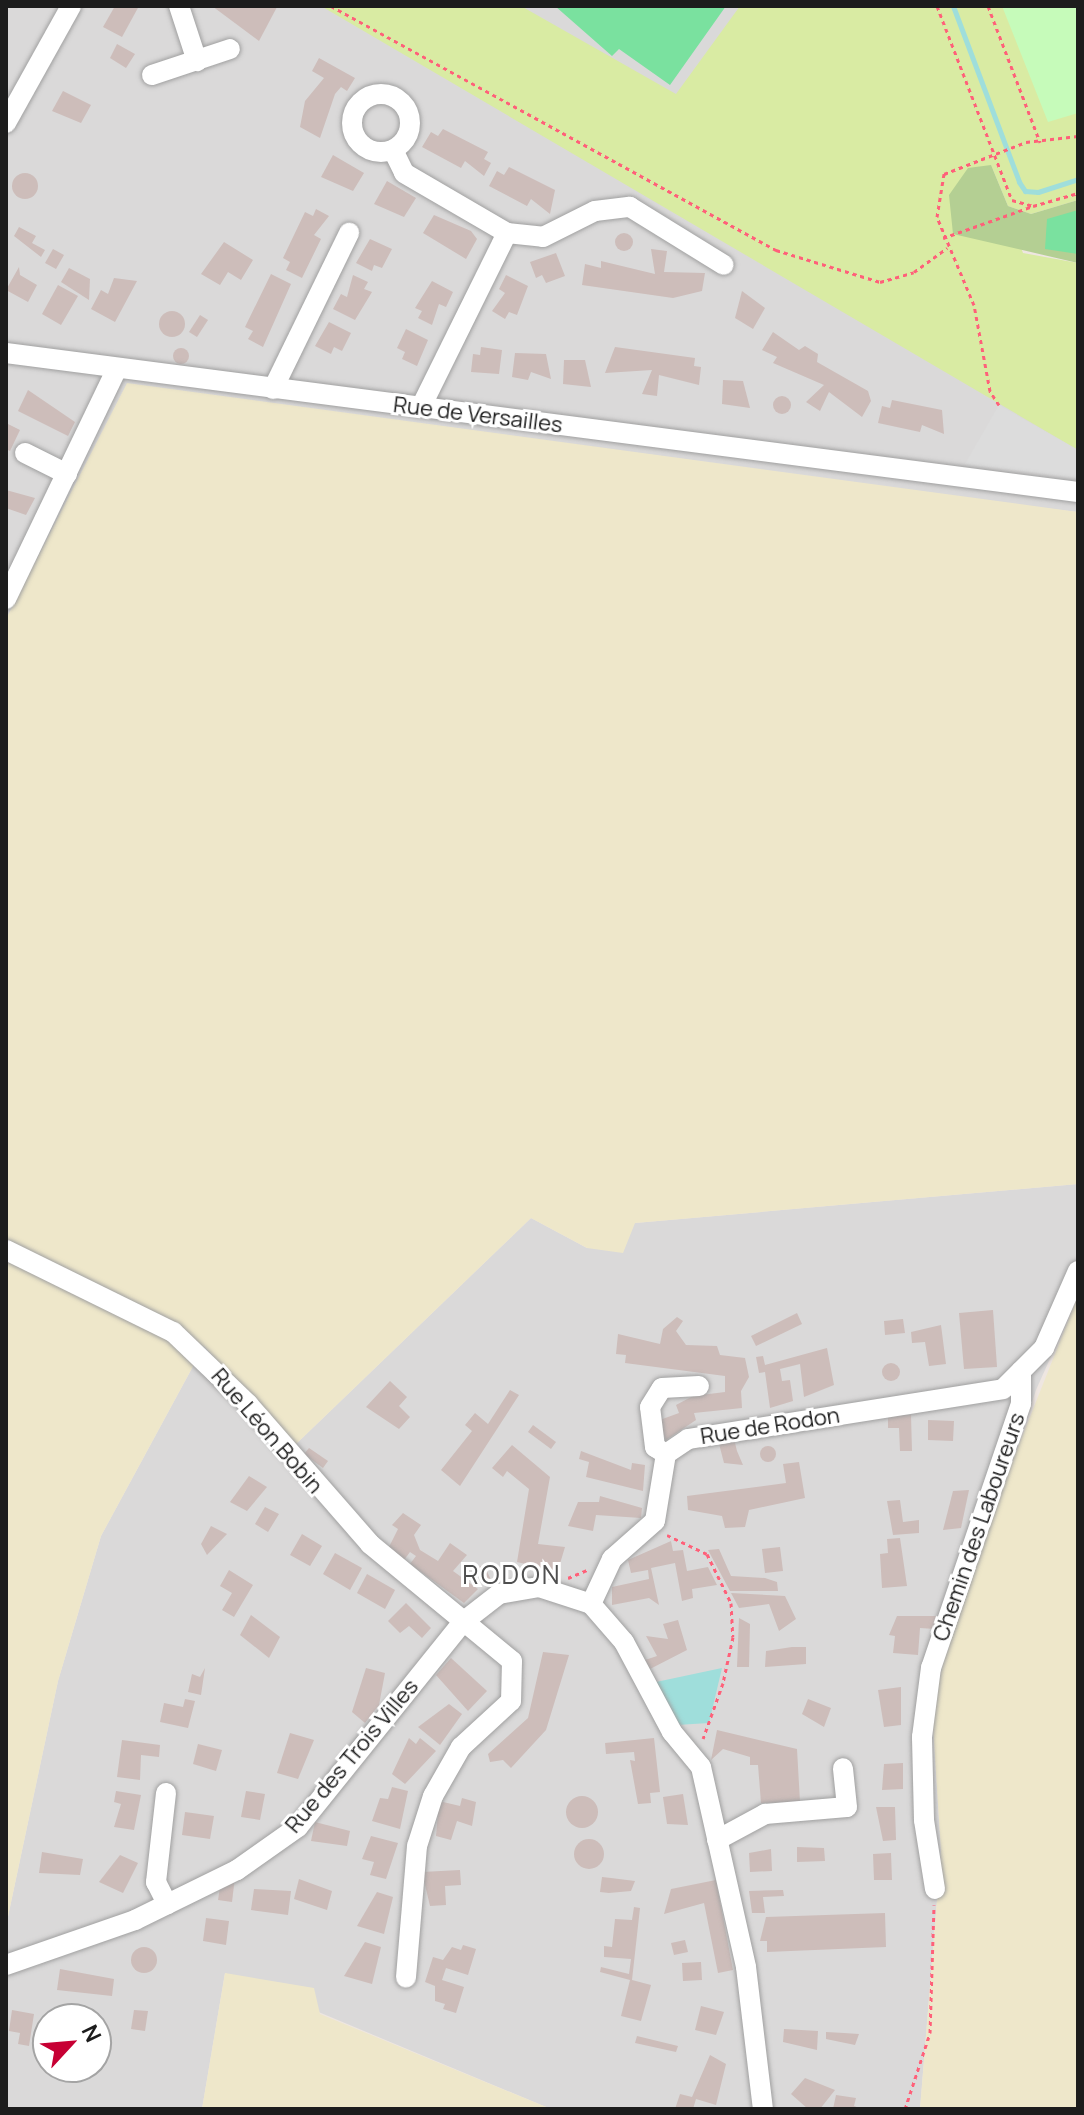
<!DOCTYPE html>
<meta charset="utf-8">
<style>
body{margin:0}
#map{position:relative;width:1084px;height:2115px;overflow:hidden;background:#eee6e1;font-family:Manrope,sans-serif}
div>[style]{position:absolute}
.residential>*{inset:0;background:#dad9d9}
.farmland>*{inset:0;background:#eee7ca}
.grass>*{inset:0;background:#d9eba3}
.forest>*{inset:0;background:#b4cf93}
.park>*{inset:0;background:#c6fbba}
.pitch>*{inset:0;background:#7ae19f}
.parking>*{inset:0;background:#dcdcdc}
.water>*{inset:0;background:#9fdedb}
.stream>*{height:5px;margin:-2.5px;padding:0 2.5px;transform-origin:2.5px;border-radius:2.5px;background:#9fdedb}
.building>*{inset:0;background:#cdbdba}
.round{border-radius:50%}
.path>*{height:3px;margin-top:-1.5px;transform-origin:0;background:repeating-linear-gradient(90deg,#ff6079 0 4px,transparent 0 8px)}
.roads{filter:drop-shadow(0 0 2px #a0a0a0) drop-shadow(0 0 2px #a0a0a0)}
.minor>*{height:20px;margin:-10px;padding:0 10px;transform-origin:10px;border-radius:10px;background:#fff}
.minor>.ring{margin:-10px;padding:0;box-sizing:content-box;background:none;border:20px solid #fff;border-radius:50%}
span{translate:-50% -50%;white-space:nowrap;text-align:center;line-height:1.15;-webkit-text-stroke:6px #fff;paint-order:stroke}
.street-label{font-size:22px;color:#1c1c1c}
.quarter-label{font-size:26px;color:#4f4f4f;letter-spacing:2px}
.frame{position:absolute;inset:0;border:8px solid #1c1c1c;pointer-events:none}
.north{position:absolute;left:32px;top:2003px;width:80px;height:80px;box-sizing:border-box;background:#fff;border:2px solid #a4a4a4;border-radius:50%;rotate:64deg;font-size:22px;font-weight:700;line-height:32px;text-align:center;color:#1c1c1c}
.north::after{content:'';display:block;margin:auto;width:28px;height:36px;background:#c70034;clip-path:polygon(50% 0,100% 100%,50% 72%,0 100%)}
</style>
<div id="map">
<div class="residential">
<div style="clip-path:polygon(6px 6px,913px 6px,1078px 442px,1078px 512px,871px 488px,6px 619px)"></div>
<div style="clip-path:polygon(evenodd,1078px 1184px,1078px 1296px,1036px 1390px,932px 1710px,941px 1851px,920px 2109px,551px 2109px,225px 1973px,202px 2109px,6px 2109px,6px 1926px,58px 1681px,101px 1536px,204px 1346px,294px 1446px,531px 1218px,587px 1248px,635px 1223px,1078px 1184px,48px 2019px,96px 2019px,96px 2067px,48px 2067px,48px 2019px)"></div>
</div>
<div class="farmland">
<div style="clip-path:polygon(127px 383px,1078px 512px,1078px 1184px,635px 1223px,623px 1253px,587px 1248px,531px 1218px,294px 1446px,204px 1346px,101px 1536px,58px 1681px,6px 1926px,6px 619px)"></div>
<div style="clip-path:polygon(1078px 1296px,1078px 2109px,920px 2109px,941px 1851px,932px 1710px,960px 1593px)"></div>
<div style="clip-path:polygon(225px 1973px,314px 1988px,320px 2014px,551px 2109px,202px 2109px)"></div>
</div>
<div class="grass">
<div style="clip-path:polygon(321px 6px,521px 6px,676px 94px,740px 6px,1004px 6px,1078px 111px,1078px 200px,1031px 214px,1008px 206px,991px 165px,1023px 253px,1078px 263px,1078px 450px)"></div>
</div>
<div class="forest">
<div style="clip-path:polygon(991px 165px,1008px 206px,1031px 214px,1078px 200px,1078px 263px,953px 234px,949px 195px,968px 168px)"></div>
</div>
<div class="park">
<div style="clip-path:polygon(1002px 6px,1078px 6px,1078px 113px,1048px 122px)"></div>
</div>
<div class="pitch">
<div style="clip-path:polygon(555px 6px,726px 6px,670px 85px,619px 49px,612px 56px)"></div>
<div style="clip-path:polygon(1078px 210px,1078px 254px,1045px 249px,1047px 219px)"></div>
</div>
<div class="parking">
<div style="clip-path:polygon(999px 405px,1078px 450px,1078px 478px,965px 464px)"></div>
</div>
<div class="water">
<div style="clip-path:polygon(722px 1668px,709px 1723px,677px 1725px,656px 1682px)"></div>
</div>
<div class="stream">
<div style="left:953px;top:6px;width:188px;rotate:69.4deg"></div>
<div style="left:1019px;top:182px;width:11px;rotate:56deg"></div>
<div style="left:1025px;top:191px;width:13px;rotate:4deg"></div>
<div style="left:1038px;top:192px;width:42px;rotate:-18deg"></div>
</div>
<div class="building">
<div style="clip-path:polygon(115px 6px,139px 6px,122px 37px,103px 27px)"></div>
<div style="clip-path:polygon(212px 6px,275px 6px,277px 7px,259px 41px)"></div>
<div style="clip-path:polygon(117px 44px,135px 54px,126px 68px,110px 58px)"></div>
<div style="clip-path:polygon(319px 58px,355px 78px,347px 91px,341px 87px,335px 94px,320px 138px,300px 127px,305px 101px,324px 78px,312px 71px)"></div>
<div style="clip-path:polygon(63px 91px,91px 105px,81px 123px,52px 111px)"></div>
<div style="clip-path:polygon(443px 129px,488px 152px,484px 159px,491px 163px,484px 176px,465px 161px,461px 168px,422px 147px,431px 132px,438px 136px)"></div>
<div style="clip-path:polygon(333px 155px,364px 173px,353px 191px,321px 177px)"></div>
<div style="clip-path:polygon(509px 167px,555px 190px,550px 214px,531px 199px,527px 206px,489px 186px,497px 171px,504px 175px)"></div>
<div class="round" style="left:12px;top:173px;width:26px;height:26px"></div>
<div style="clip-path:polygon(387px 181px,416px 198px,404px 217px,374px 204px)"></div>
<div style="clip-path:polygon(316px 209px,329px 216px,314px 235px,321px 239px,302px 278px,286px 270px,290px 262px,283px 258px,305px 212px,313px 216px)"></div>
<div style="clip-path:polygon(434px 215px,471px 231px,477px 239px,466px 259px,423px 233px)"></div>
<div style="clip-path:polygon(19px 227px,36px 236px,32px 243px,45px 250px,41px 257px,14px 236px)"></div>
<div class="round" style="left:615px;top:233px;width:18px;height:18px"></div>
<div style="clip-path:polygon(370px 239px,392px 249px,382px 268px,374px 265px,372px 271px,356px 263px)"></div>
<div style="clip-path:polygon(224px 242px,253px 260px,241px 280px,228px 272px,220px 285px,201px 274px)"></div>
<div style="clip-path:polygon(53px 249px,64px 255px,56px 269px,45px 263px)"></div>
<div style="clip-path:polygon(651px 249px,667px 251px,664px 272px,705px 273px,702px 291px,673px 298px,582px 285px,585px 264px,601px 268px,601px 261px,655px 274px)"></div>
<div style="clip-path:polygon(556px 253px,565px 276px,546px 283px,542px 275px,536px 278px,530px 262px)"></div>
<div style="clip-path:polygon(19px 267px,20px 275px,37px 285px,28px 302px,6px 290px)"></div>
<div style="clip-path:polygon(69px 268px,90px 279px,89px 300px,61px 282px)"></div>
<div style="clip-path:polygon(271px 274px,291px 284px,263px 347px,248px 339px,253px 331px,245px 327px)"></div>
<div style="clip-path:polygon(353px 275px,368px 282px,364px 289px,372px 292px,355px 320px,333px 309px,341px 294px,347px 297px)"></div>
<div style="clip-path:polygon(506px 275px,528px 286px,517px 315px,509px 312px,505px 319px,492px 311px,505px 293px,499px 289px)"></div>
<div style="clip-path:polygon(114px 278px,137px 281px,115px 322px,91px 309px,101px 290px,108px 294px)"></div>
<div style="clip-path:polygon(432px 281px,453px 292px,446px 307px,439px 304px,432px 325px,418px 318px,422px 311px,415px 308px)"></div>
<div style="clip-path:polygon(58px 285px,78px 296px,61px 325px,42px 314px)"></div>
<div style="clip-path:polygon(742px 291px,765px 308px,753px 329px,735px 318px)"></div>
<div class="round" style="left:159px;top:311px;width:26px;height:26px"></div>
<div style="clip-path:polygon(200px 315px,208px 320px,197px 337px,189px 332px)"></div>
<div style="clip-path:polygon(329px 322px,351px 333px,342px 351px,334px 347px,331px 354px,315px 346px)"></div>
<div style="clip-path:polygon(406px 329px,428px 340px,417px 366px,402px 359px,405px 352px,397px 348px)"></div>
<div style="clip-path:polygon(773px 332px,799px 350px,805px 346px,818px 354px,817px 362px,868px 391px,871px 401px,862px 417px,829px 392px,820px 411px,806px 402px,824px 385px,773px 363px,777px 357px,762px 350px)"></div>
<div style="clip-path:polygon(481px 347px,502px 350px,499px 374px,471px 372px,473px 354px,480px 355px)"></div>
<div style="clip-path:polygon(615px 347px,695px 358px,694px 366px,701px 367px,699px 385px,659px 375px,657px 396px,642px 394px,652px 370px,605px 373px)"></div>
<div class="round" style="left:173px;top:348px;width:16px;height:16px"></div>
<div style="clip-path:polygon(515px 353px,546px 354px,551px 379px,531px 372px,528px 380px,512px 377px)"></div>
<div style="clip-path:polygon(564px 360px,585px 360px,591px 387px,563px 384px)"></div>
<div style="clip-path:polygon(723px 380px,743px 381px,750px 408px,722px 404px)"></div>
<div style="clip-path:polygon(28px 390px,75px 422px,68px 436px,18px 411px)"></div>
<div class="round" style="left:773px;top:396px;width:18px;height:18px"></div>
<div style="clip-path:polygon(892px 400px,942px 410px,944px 434px,922px 425px,920px 432px,878px 423px,882px 406px,890px 408px)"></div>
<div style="clip-path:polygon(6px 423px,20px 430px,10px 451px,6px 449px)"></div>
<div style="clip-path:polygon(6px 490px,35px 498px,26px 515px,6px 508px)"></div>
<div style="clip-path:polygon(993px 1310px,997px 1367px,964px 1369px,959px 1313px)"></div>
<div style="clip-path:polygon(797px 1313px,802px 1324px,756px 1346px,751px 1336px)"></div>
<div style="clip-path:polygon(677px 1317px,683px 1321px,676px 1331px,686px 1345px,717px 1346px,720px 1355px,745px 1358px,749px 1377px,741px 1391px,742px 1408px,694px 1413px,696px 1420px,666px 1440px,657px 1421px,679px 1413px,676px 1405px,693px 1396px,725px 1392px,725px 1376px,625px 1363px,626px 1355px,616px 1354px,618px 1334px,660px 1344px,663px 1329px)"></div>
<div style="clip-path:polygon(903px 1319px,905px 1333px,885px 1335px,884px 1321px)"></div>
<div style="clip-path:polygon(941px 1325px,946px 1364px,929px 1366px,925px 1342px,912px 1343px,911px 1332px)"></div>
<div style="clip-path:polygon(827px 1348px,834px 1385px,804px 1397px,800px 1364px,780px 1369px,782px 1381px,790px 1380px,793px 1401px,770px 1408px,765px 1372px,759px 1373px,756px 1357px,763px 1356px,765px 1365px)"></div>
<div class="round" style="left:882px;top:1363px;width:18px;height:18px"></div>
<div style="clip-path:polygon(390px 1381px,407px 1397px,399px 1406px,410px 1417px,399px 1429px,366px 1407px)"></div>
<div style="clip-path:polygon(510px 1390px,519px 1395px,460px 1486px,441px 1470px,472px 1431px,465px 1425px,475px 1413px,488px 1424px)"></div>
<div style="clip-path:polygon(888px 1415px,911px 1415px,912px 1451px,900px 1451px,899px 1428px,888px 1428px)"></div>
<div style="clip-path:polygon(928px 1420px,954px 1421px,953px 1441px,928px 1440px)"></div>
<div style="clip-path:polygon(533px 1425px,556px 1442px,551px 1449px,528px 1432px)"></div>
<div style="clip-path:polygon(733px 1435px,737px 1451px,743px 1465px,724px 1463px,718px 1440px)"></div>
<div style="clip-path:polygon(512px 1445px,550px 1477px,538px 1544px,565px 1547px,559px 1567px,551px 1570px,517px 1562px,529px 1489px,507px 1471px,503px 1477px,492px 1468px)"></div>
<div class="round" style="left:760px;top:1446px;width:16px;height:16px"></div>
<div style="clip-path:polygon(309px 1448px,328px 1461px,323px 1468px,304px 1454px)"></div>
<div style="clip-path:polygon(581px 1451px,631px 1470px,632px 1463px,645px 1465px,643px 1491px,586px 1477px,589px 1462px,579px 1459px)"></div>
<div style="clip-path:polygon(799px 1462px,805px 1498px,749px 1510px,745px 1527px,725px 1528px,722px 1516px,688px 1510px,687px 1496px,786px 1483px,783px 1464px)"></div>
<div style="clip-path:polygon(249px 1476px,267px 1487px,247px 1511px,230px 1502px)"></div>
<div style="clip-path:polygon(969px 1490px,961px 1528px,943px 1530px,953px 1491px)"></div>
<div style="clip-path:polygon(600px 1496px,642px 1508px,641px 1518px,596px 1515px,593px 1531px,568px 1526px,578px 1502px,599px 1502px)"></div>
<div style="clip-path:polygon(900px 1500px,903px 1522px,919px 1520px,919px 1533px,893px 1535px,887px 1501px)"></div>
<div style="clip-path:polygon(265px 1507px,279px 1514px,268px 1532px,255px 1524px)"></div>
<div style="clip-path:polygon(403px 1513px,421px 1525px,414px 1535px,420px 1550px,438px 1561px,450px 1543px,467px 1555px,453px 1571px,478px 1589px,464px 1603px,410px 1564px,416px 1556px,410px 1552px,404px 1560px,388px 1549px,398px 1529px,392px 1525px)"></div>
<div style="clip-path:polygon(211px 1526px,227px 1534px,207px 1555px,201px 1544px)"></div>
<div style="clip-path:polygon(302px 1534px,322px 1546px,310px 1566px,290px 1555px)"></div>
<div style="clip-path:polygon(900px 1538px,907px 1586px,882px 1588px,880px 1554px,888px 1553px,887px 1539px)"></div>
<div style="clip-path:polygon(671px 1541px,673px 1551px,683px 1550px,687px 1571px,708px 1567px,717px 1585px,692px 1589px,693px 1598px,682px 1601px,675px 1563px,651px 1568px,659px 1605px,649px 1598px,612px 1605px,612px 1587px,649px 1579px,648px 1570px,631px 1573px,628px 1560px)"></div>
<div style="clip-path:polygon(780px 1547px,783px 1571px,765px 1573px,762px 1549px)"></div>
<div style="clip-path:polygon(719px 1549px,731px 1576px,765px 1578px,777px 1582px,778px 1591px,730px 1591px,708px 1550px)"></div>
<div style="clip-path:polygon(335px 1553px,362px 1568px,350px 1590px,323px 1574px)"></div>
<div style="clip-path:polygon(484px 1565px,492px 1582px,484px 1585px,476px 1568px)"></div>
<div style="clip-path:polygon(229px 1570px,253px 1585px,234px 1617px,222px 1610px,232px 1593px,220px 1586px)"></div>
<div style="clip-path:polygon(367px 1574px,395px 1590px,385px 1609px,357px 1593px)"></div>
<div style="clip-path:polygon(731px 1593px,785px 1596px,796px 1619px,779px 1631px,769px 1604px,739px 1608px)"></div>
<div style="clip-path:polygon(406px 1603px,431px 1628px,422px 1638px,409px 1626px,400px 1633px,388px 1621px)"></div>
<div style="clip-path:polygon(251px 1615px,280px 1637px,269px 1658px,240px 1635px)"></div>
<div style="clip-path:polygon(897px 1616px,938px 1616px,935px 1629px,920px 1628px,918px 1655px,893px 1653px,895px 1636px,889px 1635px)"></div>
<div style="clip-path:polygon(739px 1618px,750px 1624px,749px 1667px,737px 1667px)"></div>
<div style="clip-path:polygon(678px 1620px,687px 1650px,650px 1669px,645px 1660px,657px 1656px,646px 1636px,668px 1639px,663px 1624px)"></div>
<div style="clip-path:polygon(792px 1647px,806px 1647px,806px 1664px,765px 1667px,766px 1651px)"></div>
<div style="clip-path:polygon(543px 1652px,569px 1655px,546px 1730px,511px 1768px,503px 1760px,490px 1762px,488px 1754px,528px 1718px)"></div>
<div style="clip-path:polygon(451px 1658px,487px 1691px,468px 1711px,436px 1675px)"></div>
<div style="clip-path:polygon(205px 1668px,201px 1695px,188px 1692px,192px 1674px,200px 1677px)"></div>
<div style="clip-path:polygon(366px 1668px,385px 1673px,379px 1705px,365px 1723px,352px 1712px)"></div>
<div style="clip-path:polygon(901px 1687px,901px 1725px,884px 1727px,878px 1690px)"></div>
<div style="clip-path:polygon(185px 1699px,195px 1701px,188px 1728px,160px 1722px,164px 1703px,183px 1707px)"></div>
<div style="clip-path:polygon(808px 1699px,831px 1708px,824px 1727px,802px 1714px)"></div>
<div style="clip-path:polygon(449px 1704px,462px 1714px,440px 1745px,418px 1727px)"></div>
<div style="clip-path:polygon(717px 1730px,797px 1749px,800px 1802px,761px 1803px,758px 1765px,750px 1765px,750px 1757px,723px 1749px,711px 1760px)"></div>
<div style="clip-path:polygon(290px 1733px,314px 1740px,298px 1779px,277px 1773px)"></div>
<div style="clip-path:polygon(409px 1738px,416px 1744px,420px 1738px,436px 1751px,405px 1784px,392px 1774px)"></div>
<div style="clip-path:polygon(654px 1738px,660px 1792px,650px 1793px,651px 1803px,638px 1804px,630px 1760px,635px 1761px,634px 1752px,606px 1754px,605px 1743px)"></div>
<div style="clip-path:polygon(122px 1740px,160px 1745px,159px 1757px,141px 1755px,140px 1780px,117px 1777px)"></div>
<div style="clip-path:polygon(198px 1744px,222px 1750px,216px 1771px,193px 1764px)"></div>
<div style="clip-path:polygon(903px 1763px,903px 1789px,882px 1790px,884px 1764px)"></div>
<div style="clip-path:polygon(392px 1787px,408px 1791px,400px 1829px,372px 1821px,380px 1798px,388px 1799px)"></div>
<div style="clip-path:polygon(116px 1791px,141px 1795px,134px 1830px,114px 1827px,121px 1804px,114px 1802px)"></div>
<div style="clip-path:polygon(246px 1791px,265px 1794px,260px 1820px,241px 1817px)"></div>
<div style="clip-path:polygon(683px 1794px,688px 1825px,667px 1824px,663px 1797px)"></div>
<div class="round" style="left:566px;top:1796px;width:32px;height:32px"></div>
<div style="clip-path:polygon(462px 1798px,476px 1802px,472px 1826px,457px 1821px,451px 1840px,436px 1836px,439px 1801px,460px 1806px)"></div>
<div style="clip-path:polygon(876px 1807px,895px 1807px,896px 1840px,883px 1841px)"></div>
<div style="clip-path:polygon(185px 1812px,214px 1816px,210px 1839px,182px 1835px)"></div>
<div style="clip-path:polygon(315px 1822px,350px 1831px,347px 1846px,311px 1841px)"></div>
<div style="clip-path:polygon(371px 1836px,398px 1843px,386px 1879px,370px 1875px,374px 1862px,362px 1859px)"></div>
<div class="round" style="left:574px;top:1839px;width:30px;height:30px"></div>
<div style="clip-path:polygon(797px 1847px,824px 1848px,825px 1861px,797px 1862px)"></div>
<div style="clip-path:polygon(771px 1849px,772px 1871px,750px 1872px,749px 1853px)"></div>
<div style="clip-path:polygon(42px 1852px,83px 1859px,80px 1875px,39px 1873px)"></div>
<div style="clip-path:polygon(891px 1853px,892px 1880px,874px 1880px,873px 1854px)"></div>
<div style="clip-path:polygon(120px 1855px,138px 1863px,123px 1893px,99px 1882px)"></div>
<div style="clip-path:polygon(460px 1870px,461px 1885px,445px 1886px,446px 1905px,430px 1906px,422px 1872px)"></div>
<div style="clip-path:polygon(235px 1877px,232px 1902px,218px 1900px,221px 1881px)"></div>
<div style="clip-path:polygon(602px 1877px,611px 1878px,635px 1881px,631px 1891px,609px 1893px,600px 1892px)"></div>
<div style="clip-path:polygon(299px 1879px,332px 1891px,327px 1910px,294px 1899px)"></div>
<div style="clip-path:polygon(716px 1880px,733px 1970px,718px 1973px,704px 1903px,664px 1914px,671px 1889px)"></div>
<div style="clip-path:polygon(254px 1889px,291px 1891px,288px 1915px,251px 1910px)"></div>
<div style="clip-path:polygon(783px 1890px,784px 1896px,763px 1897px,765px 1913px,752px 1913px,749px 1891px)"></div>
<div style="clip-path:polygon(377px 1892px,393px 1897px,384px 1934px,357px 1926px)"></div>
<div style="clip-path:polygon(634px 1907px,640px 1908px,632px 1980px,651px 1985px,641px 2021px,621px 2016px,630px 1980px,600px 1972px,601px 1967px,629px 1974px,631px 1959px,604px 1957px,604px 1946px,612px 1947px,615px 1919px,632px 1920px)"></div>
<div style="clip-path:polygon(885px 1913px,886px 1947px,767px 1952px,767px 1941px,760px 1941px,766px 1917px)"></div>
<div style="clip-path:polygon(206px 1918px,229px 1921px,226px 1945px,203px 1941px)"></div>
<div style="clip-path:polygon(685px 1940px,688px 1952px,674px 1955px,671px 1943px)"></div>
<div style="clip-path:polygon(365px 1942px,381px 1947px,372px 1984px,344px 1976px)"></div>
<div style="clip-path:polygon(463px 1945px,476px 1949px,468px 1975px,446px 1968px,442px 1980px,464px 1987px,456px 2013px,443px 2009px,445px 2004px,435px 2001px,435px 1986px,425px 1982px,433px 1957px,443px 1960px,452px 1947px,461px 1950px)"></div>
<div class="round" style="left:131px;top:1947px;width:26px;height:26px"></div>
<div style="clip-path:polygon(701px 1962px,702px 1980px,683px 1981px,682px 1963px)"></div>
<div style="clip-path:polygon(60px 1969px,114px 1979px,112px 1996px,57px 1990px)"></div>
<div style="clip-path:polygon(701px 2006px,724px 2012px,716px 2035px,695px 2030px)"></div>
<div style="clip-path:polygon(12px 2010px,34px 2014px,29px 2046px,18px 2044px,20px 2033px,9px 2031px)"></div>
<div style="clip-path:polygon(134px 2010px,148px 2011px,145px 2031px,131px 2029px)"></div>
<div style="clip-path:polygon(784px 2029px,818px 2031px,817px 2050px,783px 2042px)"></div>
<div style="clip-path:polygon(826px 2032px,844px 2033px,859px 2034px,855px 2045px,826px 2039px)"></div>
<div style="clip-path:polygon(637px 2036px,678px 2046px,676px 2052px,635px 2043px)"></div>
<div style="clip-path:polygon(710px 2055px,726px 2064px,716px 2105px,696px 2099px,693px 2109px,675px 2109px,680px 2094px,692px 2097px)"></div>
<div style="clip-path:polygon(805px 2078px,835px 2090px,820px 2109px,808px 2109px,791px 2094px)"></div>
<div style="clip-path:polygon(836px 2095px,856px 2098px,854px 2106px,862px 2109px,833px 2109px)"></div>
</div>
<div class="path">
<div style="left:331px;top:6px;width:508px;rotate:28.74deg"></div>
<div style="left:776px;top:250px;width:109px;rotate:17.1deg"></div>
<div style="left:880px;top:282px;width:35px;rotate:-16deg"></div>
<div style="left:914px;top:272px;width:41px;rotate:-36deg"></div>
<div style="left:937px;top:6px;width:208px;rotate:68.9deg"></div>
<div style="left:1012px;top:200px;width:22px;rotate:16deg"></div>
<div style="left:1033px;top:206px;width:47px;rotate:-16.1deg"></div>
<div style="left:988px;top:6px;width:146px;rotate:69.1deg"></div>
<div style="left:943px;top:238px;width:96px;rotate:-19.6deg"></div>
<div style="left:999px;top:405px;width:17px;rotate:-123deg"></div>
<div style="left:990px;top:391px;width:87px;rotate:-100.5deg"></div>
<div style="left:974px;top:305px;width:95px;rotate:-112.8deg"></div>
<div style="left:937px;top:217px;width:44px;rotate:-80.8deg"></div>
<div style="left:944px;top:174px;width:88px;rotate:-21.3deg"></div>
<div style="left:1026px;top:142px;width:52px;rotate:-6.6deg"></div>
<div style="left:667px;top:1535px;width:44px;rotate:25.4deg"></div>
<div style="left:707px;top:1554px;width:55px;rotate:63.9deg"></div>
<div style="left:731px;top:1603px;width:34px;rotate:87deg"></div>
<div style="left:733px;top:1637px;width:47px;rotate:102.3deg"></div>
<div style="left:723px;top:1683px;width:59px;rotate:109.7deg"></div>
<div style="left:568px;top:1578px;width:21px;rotate:-23deg"></div>
<div style="left:905px;top:2109px;width:80px;rotate:-71.8deg"></div>
<div style="left:930px;top:2033px;width:128px;rotate:-88.2deg"></div>
</div>
<div class="roads">
<div class="minor">
<div style="left:179px;top:6px;width:58px;rotate:71.9deg"></div>
<div style="left:152px;top:75px;width:82px;rotate:-18.4deg"></div>
<div class="ring" style="left:352px;top:94px;width:38px;height:38px"></div>
<div style="left:6px;top:123px;width:134px;rotate:-60.9deg"></div>
<div style="left:393px;top:150px;width:25px;rotate:64deg"></div>
<div style="left:404px;top:173px;width:119px;rotate:30.2deg"></div>
<div style="left:507px;top:233px;width:36px;rotate:6deg"></div>
<div style="left:543px;top:237px;width:58px;rotate:-26.6deg"></div>
<div style="left:595px;top:211px;width:35px;rotate:-7deg"></div>
<div style="left:630px;top:207px;width:110px;rotate:31.7deg"></div>
<div style="left:6px;top:353px;width:1081px;rotate:7.39deg"></div>
<div style="left:273px;top:389px;width:174px;rotate:-64deg"></div>
<div style="left:421px;top:407px;width:194px;rotate:-63.7deg"></div>
<div style="left:25px;top:453px;width:47px;rotate:26.6deg"></div>
<div style="left:6px;top:599px;width:254px;rotate:-64.3deg"></div>
<div style="left:6px;top:1250px;width:186px;rotate:26.2deg"></div>
<div style="left:173px;top:1332px;width:104px;rotate:43.8deg"></div>
<div style="left:248px;top:1404px;width:186px;rotate:48.9deg"></div>
<div style="left:370px;top:1544px;width:184px;rotate:39.5deg"></div>
<div style="left:512px;top:1661px;width:40px;rotate:91.4deg"></div>
<div style="left:511px;top:1701px;width:68px;rotate:137.4deg"></div>
<div style="left:461px;top:1747px;width:56px;rotate:119.7deg"></div>
<div style="left:433px;top:1796px;width:52px;rotate:107.7deg"></div>
<div style="left:417px;top:1846px;width:132px;rotate:94.8deg"></div>
<div style="left:666px;top:1454px;width:13px;rotate:-148deg"></div>
<div style="left:655px;top:1447px;width:40px;rotate:-97.1deg"></div>
<div style="left:650px;top:1407px;width:22px;rotate:-58deg"></div>
<div style="left:662px;top:1388px;width:37px;rotate:-3deg"></div>
<div style="left:591px;top:1604px;width:50px;rotate:49deg"></div>
<div style="left:624px;top:1642px;width:102px;rotate:61.9deg"></div>
<div style="left:672px;top:1732px;width:45px;rotate:50.4deg"></div>
<div style="left:701px;top:1767px;width:205px;rotate:77.3deg"></div>
<div style="left:746px;top:1967px;width:143px;rotate:83.2deg"></div>
<div style="left:166px;top:1793px;width:90px;rotate:96.4deg"></div>
<div style="left:156px;top:1882px;width:25px;rotate:63deg"></div>
<div style="left:717px;top:1840px;width:55px;rotate:-28.4deg"></div>
<div style="left:765px;top:1814px;width:82px;rotate:-4.9deg"></div>
<div style="left:847px;top:1807px;width:39px;rotate:-96deg"></div>
<div style="left:935px;top:1889px;width:70px;rotate:-99.1deg"></div>
<div style="left:924px;top:1820px;width:83px;rotate:-91.4deg"></div>
<div style="left:922px;top:1737px;width:70px;rotate:-82.6deg"></div>
<div style="left:931px;top:1668px;width:280px;rotate:-71.2deg"></div>
<div style="left:1021px;top:1403px;width:32px;rotate:-90deg"></div>
<div style="left:6px;top:1965px;width:137px;rotate:-19.2deg"></div>
<div style="left:135px;top:1920px;width:114px;rotate:-26.1deg"></div>
<div style="left:237px;top:1870px;width:75px;rotate:-35.2deg"></div>
<div style="left:298px;top:1827px;width:263px;rotate:-51.2deg"></div>
<div style="left:463px;top:1622px;width:46px;rotate:-37.9deg"></div>
<div style="left:499px;top:1594px;width:41px;rotate:-9.9deg"></div>
<div style="left:539px;top:1587px;width:55px;rotate:18.1deg"></div>
<div style="left:591px;top:1604px;width:50px;rotate:-65deg"></div>
<div style="left:612px;top:1559px;width:57px;rotate:-41.5deg"></div>
<div style="left:655px;top:1521px;width:68px;rotate:-80.7deg"></div>
<div style="left:666px;top:1454px;width:27px;rotate:-34deg"></div>
<div style="left:688px;top:1439px;width:319px;rotate:-9deg"></div>
<div style="left:1003px;top:1389px;width:58px;rotate:-45deg"></div>
<div style="left:1044px;top:1348px;width:84px;rotate:-66.2deg"></div>
</div>
</div>
<div class="street-label">
<span style="left:478px;top:415px;rotate:7deg">Rue de Versailles</span>
<span style="left:770px;top:1426px;rotate:-9deg">Rue de Rodon</span>
<span style="left:267px;top:1431px;rotate:49deg">Rue Léon Bobin</span>
<span style="left:979px;top:1527px;rotate:-71deg">Chemin des Laboureurs</span>
<span style="left:352px;top:1756px;rotate:-50deg">Rue des Trois Villes</span>
</div>
<div class="quarter-label">
<span style="left:512px;top:1575px">RODON</span>
</div>
<div class="frame"></div>
<div class="north">N</div>
</div>
